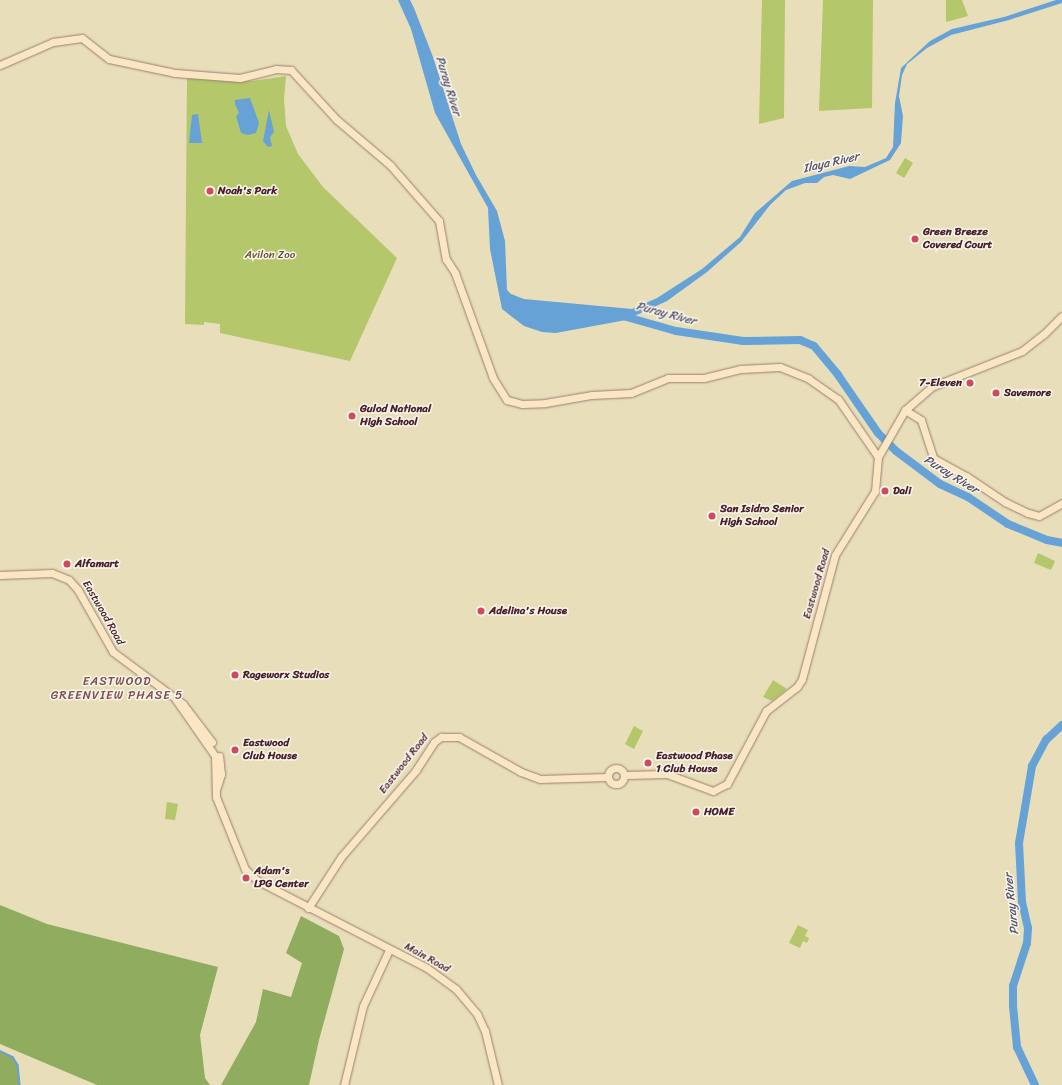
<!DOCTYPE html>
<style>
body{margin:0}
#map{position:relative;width:1062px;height:1085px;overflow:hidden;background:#e8dfba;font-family:Sriracha,sans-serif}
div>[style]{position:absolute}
.green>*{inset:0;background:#b4c76b}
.forest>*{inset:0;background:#8fac5f}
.water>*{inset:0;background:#67a2d7}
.stream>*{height:1.5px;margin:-0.75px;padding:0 0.75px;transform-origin:0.75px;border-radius:0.75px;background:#67a2d7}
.river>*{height:8px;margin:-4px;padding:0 4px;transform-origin:4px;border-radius:4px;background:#67a2d7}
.roads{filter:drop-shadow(0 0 1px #997f72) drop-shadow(0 0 1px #997f72)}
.secondary>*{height:7px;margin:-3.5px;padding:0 3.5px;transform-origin:3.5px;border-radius:3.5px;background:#fbe6c4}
.secondary>.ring{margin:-3.5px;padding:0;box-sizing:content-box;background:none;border:7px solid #fbe6c4;border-radius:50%}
.dots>*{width:11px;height:11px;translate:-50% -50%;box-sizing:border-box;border:2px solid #fbf7ec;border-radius:50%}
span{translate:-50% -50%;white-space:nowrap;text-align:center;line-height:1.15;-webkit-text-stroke:3px #fbf7ec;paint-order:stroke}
.poi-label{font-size:11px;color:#4a1f2b;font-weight:700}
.left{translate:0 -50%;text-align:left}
.right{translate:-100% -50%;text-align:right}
.park-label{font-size:11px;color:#6a513e}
.street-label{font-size:11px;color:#4a1f2b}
.water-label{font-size:12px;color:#565370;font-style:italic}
.neighbourhood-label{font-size:12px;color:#854d4f;letter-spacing:1px}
</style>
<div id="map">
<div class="green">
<div style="clip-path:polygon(762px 0,785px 0,784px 118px,759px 124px)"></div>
<div style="clip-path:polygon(823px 0,873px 0,872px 108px,819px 111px)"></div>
<div style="clip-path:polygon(946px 0,962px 0,968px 16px,946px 22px)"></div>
<div style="clip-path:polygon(187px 75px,253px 81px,286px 76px,284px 99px,286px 126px,298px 154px,323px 187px,397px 258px,350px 361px,220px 333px,220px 324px,204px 322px,204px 325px,185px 324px)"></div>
<div style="clip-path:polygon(905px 158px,913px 163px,904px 178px,896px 173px)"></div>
<div style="clip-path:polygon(1038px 553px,1055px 561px,1051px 570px,1034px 563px)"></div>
<div style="clip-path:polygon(773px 680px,787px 689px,772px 701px,763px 697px)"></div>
<div style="clip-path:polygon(634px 726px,643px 731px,634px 749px,625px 744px)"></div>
<div style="clip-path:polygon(167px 802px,178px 804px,175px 820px,165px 819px)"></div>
<div style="clip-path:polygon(798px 925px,808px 930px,805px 936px,809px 938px,807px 943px,803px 941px,800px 948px,789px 943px)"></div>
</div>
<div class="forest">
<div style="clip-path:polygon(0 905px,47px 924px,218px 967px,200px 1035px,205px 1078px,210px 1085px,97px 1085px,0 1044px)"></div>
<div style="clip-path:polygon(301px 916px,339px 936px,344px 949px,319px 1040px,309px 1085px,221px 1085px,256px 1022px,263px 989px,291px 997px,302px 963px,286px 953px)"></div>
<div style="clip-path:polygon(0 1051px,13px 1057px,18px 1065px,20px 1085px,0 1085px)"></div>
</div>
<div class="water">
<div style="clip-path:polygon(398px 0,410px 0,414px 8px,433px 57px,461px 144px,476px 175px,497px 211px,505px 241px,507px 290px,511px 294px,524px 299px,632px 309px,657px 298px,702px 269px,740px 237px,755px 213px,792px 181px,849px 166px,865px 167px,886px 158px,893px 147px,895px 103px,901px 68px,930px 41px,952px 29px,1004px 17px,1056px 0,1062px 0,1062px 3px,1009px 20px,951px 35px,927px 48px,907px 64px,902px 75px,899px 96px,903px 116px,901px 143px,890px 160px,850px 179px,833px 175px,824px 177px,817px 183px,805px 183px,786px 190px,770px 205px,741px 242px,707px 272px,667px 301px,626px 320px,556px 333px,542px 332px,524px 326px,502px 309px,490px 249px,488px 208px,435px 113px,411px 29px)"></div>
<div style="clip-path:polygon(250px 98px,259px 123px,256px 133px,248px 135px,241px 133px,236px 116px,239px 113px,235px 104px,235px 100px)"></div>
<div style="clip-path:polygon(269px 110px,274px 132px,270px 137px,272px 146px,268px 147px,263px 141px)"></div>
<div style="clip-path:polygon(198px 114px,202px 143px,189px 143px,192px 115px)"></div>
</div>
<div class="stream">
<div style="left:0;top:1051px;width:14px;rotate:25deg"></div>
<div style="left:13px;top:1057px;width:9px;rotate:58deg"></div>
<div style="left:18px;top:1065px;width:20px;rotate:84deg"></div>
</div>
<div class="river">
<div style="left:623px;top:316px;width:55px;rotate:15.8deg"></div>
<div style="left:676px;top:331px;width:68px;rotate:8.5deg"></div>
<div style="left:743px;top:341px;width:57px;rotate:-1deg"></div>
<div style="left:800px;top:340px;width:15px;rotate:23deg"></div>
<div style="left:814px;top:346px;width:38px;rotate:50deg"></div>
<div style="left:838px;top:375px;width:70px;rotate:55.4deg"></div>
<div style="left:878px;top:433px;width:25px;rotate:45deg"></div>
<div style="left:896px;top:451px;width:55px;rotate:36.9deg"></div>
<div style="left:940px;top:484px;width:31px;rotate:25deg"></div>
<div style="left:968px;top:497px;width:48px;rotate:34deg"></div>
<div style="left:1008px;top:524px;width:42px;rotate:22.3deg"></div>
<div style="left:1047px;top:540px;width:15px;rotate:11deg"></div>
<div style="left:1035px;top:1085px;width:42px;rotate:-115.3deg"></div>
<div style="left:1017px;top:1047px;width:41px;rotate:-95.6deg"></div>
<div style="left:1013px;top:1006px;width:20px;rotate:-90deg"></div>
<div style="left:1013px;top:986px;width:45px;rotate:-72deg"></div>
<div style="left:1027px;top:943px;width:15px;rotate:-86deg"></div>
<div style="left:1028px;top:928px;width:27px;rotate:-103deg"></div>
<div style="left:1022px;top:902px;width:59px;rotate:-92.9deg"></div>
<div style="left:1019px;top:843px;width:78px;rotate:-80.4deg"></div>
<div style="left:1032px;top:766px;width:30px;rotate:-62deg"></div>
<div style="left:1046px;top:740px;width:22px;rotate:-43deg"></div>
</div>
<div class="roads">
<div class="secondary">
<div style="left:0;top:65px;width:58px;rotate:-23.5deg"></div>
<div style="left:53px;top:42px;width:29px;rotate:-8deg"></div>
<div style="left:82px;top:38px;width:34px;rotate:38deg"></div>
<div style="left:109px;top:59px;width:67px;rotate:12deg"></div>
<div style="left:175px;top:73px;width:65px;rotate:4.4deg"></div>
<div style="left:240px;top:78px;width:37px;rotate:-14deg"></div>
<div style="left:276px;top:69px;width:15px;rotate:4deg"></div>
<div style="left:291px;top:70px;width:68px;rotate:47.4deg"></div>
<div style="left:337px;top:120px;width:70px;rotate:40.3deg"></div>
<div style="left:390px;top:165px;width:74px;rotate:48.8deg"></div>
<div style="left:439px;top:221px;width:39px;rotate:80deg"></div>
<div style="left:446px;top:259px;width:17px;rotate:57deg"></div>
<div style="left:455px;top:273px;width:112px;rotate:70.1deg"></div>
<div style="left:493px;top:378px;width:26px;rotate:58deg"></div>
<div style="left:507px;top:400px;width:16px;rotate:15deg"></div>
<div style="left:522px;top:404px;width:23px;rotate:-2deg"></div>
<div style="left:545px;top:403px;width:48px;rotate:-9.7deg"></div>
<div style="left:592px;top:395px;width:39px;rotate:-3deg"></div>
<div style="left:631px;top:393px;width:40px;rotate:-22deg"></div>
<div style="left:668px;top:378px;width:36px"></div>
<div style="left:704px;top:378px;width:38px;rotate:-14deg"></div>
<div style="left:741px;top:369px;width:39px;rotate:-3deg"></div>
<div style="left:780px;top:367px;width:31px;rotate:22deg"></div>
<div style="left:809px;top:379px;width:35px;rotate:35deg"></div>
<div style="left:838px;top:399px;width:70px;rotate:55.4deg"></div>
<div style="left:905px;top:410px;width:19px;rotate:32deg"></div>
<div style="left:921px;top:420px;width:40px;rotate:72deg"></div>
<div style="left:933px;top:458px;width:38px;rotate:29deg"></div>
<div style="left:966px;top:476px;width:47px;rotate:33.7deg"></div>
<div style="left:1005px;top:502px;width:25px;rotate:26deg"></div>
<div style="left:1028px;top:513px;width:11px;rotate:15deg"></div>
<div style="left:1039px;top:516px;width:26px;rotate:-29deg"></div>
<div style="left:0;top:575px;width:52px;rotate:-2.2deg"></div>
<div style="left:52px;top:573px;width:18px;rotate:22deg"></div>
<div style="left:69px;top:580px;width:13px;rotate:48deg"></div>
<div style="left:78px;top:590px;width:71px;rotate:60.6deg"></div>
<div style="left:113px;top:652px;width:87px;rotate:36.6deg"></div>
<div style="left:183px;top:704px;width:48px;rotate:52.7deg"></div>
<div style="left:176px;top:700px;width:68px;rotate:55.1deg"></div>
<div style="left:215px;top:756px;width:41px;rotate:88.6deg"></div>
<div style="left:216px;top:797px;width:78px;rotate:68.1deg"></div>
<div style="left:245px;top:869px;width:18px;rotate:43deg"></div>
<div style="left:258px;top:881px;width:190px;rotate:27.2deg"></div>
<div style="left:427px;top:968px;width:36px;rotate:36deg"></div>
<div style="left:456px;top:989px;width:33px;rotate:50deg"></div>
<div style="left:477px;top:1014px;width:19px;rotate:65deg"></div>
<div style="left:485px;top:1031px;width:56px;rotate:76.5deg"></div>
<div class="ring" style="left:608px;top:768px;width:9px;height:9px"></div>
<div style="left:625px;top:775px;width:42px;rotate:-1.4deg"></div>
<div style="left:667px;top:774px;width:49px;rotate:20.3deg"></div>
<div style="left:713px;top:791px;width:16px;rotate:-27deg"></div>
<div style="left:727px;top:784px;width:83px;rotate:-61.9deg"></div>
<div style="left:766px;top:711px;width:39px;rotate:-38deg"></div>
<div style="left:797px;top:687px;width:9px;rotate:-58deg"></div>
<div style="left:802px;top:679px;width:128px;rotate:-75.1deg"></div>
<div style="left:835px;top:555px;width:75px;rotate:-58deg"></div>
<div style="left:875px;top:491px;width:34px;rotate:-85deg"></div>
<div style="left:878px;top:457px;width:54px;rotate:-60.1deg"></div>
<div style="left:905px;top:410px;width:35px;rotate:-41deg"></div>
<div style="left:931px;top:387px;width:98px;rotate:-21.6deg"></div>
<div style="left:1022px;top:351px;width:28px;rotate:-38deg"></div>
<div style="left:1044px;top:334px;width:25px;rotate:-45deg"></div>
<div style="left:217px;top:787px;width:14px;rotate:-73deg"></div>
<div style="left:221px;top:774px;width:18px;rotate:-96deg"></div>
<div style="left:308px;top:908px;width:61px;rotate:-57.1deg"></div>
<div style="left:341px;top:857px;width:115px;rotate:-49.2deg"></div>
<div style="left:416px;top:770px;width:33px;rotate:-57deg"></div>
<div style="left:434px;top:742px;width:9px;rotate:-36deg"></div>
<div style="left:441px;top:737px;width:18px"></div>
<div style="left:459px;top:737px;width:71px;rotate:29.4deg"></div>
<div style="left:521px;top:772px;width:20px;rotate:20deg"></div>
<div style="left:540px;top:779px;width:68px;rotate:-1.7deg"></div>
<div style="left:344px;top:1085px;width:81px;rotate:-76.5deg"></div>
<div style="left:363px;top:1006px;width:62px;rotate:-65.1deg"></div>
</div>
</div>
<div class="dots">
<div style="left:210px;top:191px;background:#d1495b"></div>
<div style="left:915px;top:239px;background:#d1495b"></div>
<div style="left:970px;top:383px;background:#d1495b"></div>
<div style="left:996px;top:393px;background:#d1495b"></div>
<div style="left:352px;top:416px;background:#d1495b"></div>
<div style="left:885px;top:491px;background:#d1495b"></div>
<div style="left:712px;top:516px;background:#d1495b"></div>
<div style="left:67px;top:564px;background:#d1495b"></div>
<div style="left:481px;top:611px;background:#d1495b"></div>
<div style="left:235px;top:675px;background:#d1495b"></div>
<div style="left:235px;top:750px;background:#d1495b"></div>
<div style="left:648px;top:763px;background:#d1495b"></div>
<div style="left:696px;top:812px;background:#d1495b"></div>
<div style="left:246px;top:878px;background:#d1495b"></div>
</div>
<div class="poi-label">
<span class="left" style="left:218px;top:191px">Noah's Park</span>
<span class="left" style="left:923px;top:239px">Green Breeze<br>Covered Court</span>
<span class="right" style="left:962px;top:383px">7-Eleven</span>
<span class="left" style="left:1004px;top:393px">Savemore</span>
<span class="left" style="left:360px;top:416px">Gulod National<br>High School</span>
<span class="left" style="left:893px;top:491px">Dali</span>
<span class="left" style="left:720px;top:516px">San Isidro Senior<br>High School</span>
<span class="left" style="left:75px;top:564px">Alfamart</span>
<span class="left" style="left:489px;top:611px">Adelina's House</span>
<span class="left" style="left:243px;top:675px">Rageworx Studios</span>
<span class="left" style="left:243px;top:750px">Eastwood<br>Club House</span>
<span class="left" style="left:656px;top:763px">Eastwood Phase<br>1 Club House</span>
<span class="left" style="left:704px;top:812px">HOME</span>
<span class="left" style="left:254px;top:878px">Adam's<br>LPG Center</span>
</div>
<div class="park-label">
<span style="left:270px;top:255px">Avilon Zoo</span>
</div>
<div class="street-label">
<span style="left:817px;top:584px;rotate:-74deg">Eastwood Road</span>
<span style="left:103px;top:613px;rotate:60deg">Eastwood Road</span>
<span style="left:404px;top:764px;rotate:-52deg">Eastwood Road</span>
<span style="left:427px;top:958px;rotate:29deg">Main Road</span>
</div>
<div class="water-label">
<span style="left:448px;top:86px;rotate:73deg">Puray River</span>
<span style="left:831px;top:163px;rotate:-13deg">Ilaya River</span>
<span style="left:666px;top:314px;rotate:15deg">Puray River</span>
<span style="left:951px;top:475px;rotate:32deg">Puray River</span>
<span style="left:1012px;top:904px;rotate:-96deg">Puray River</span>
</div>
<div class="neighbourhood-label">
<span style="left:117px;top:689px">EASTWOOD<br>GREENVIEW PHASE 5</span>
</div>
</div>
